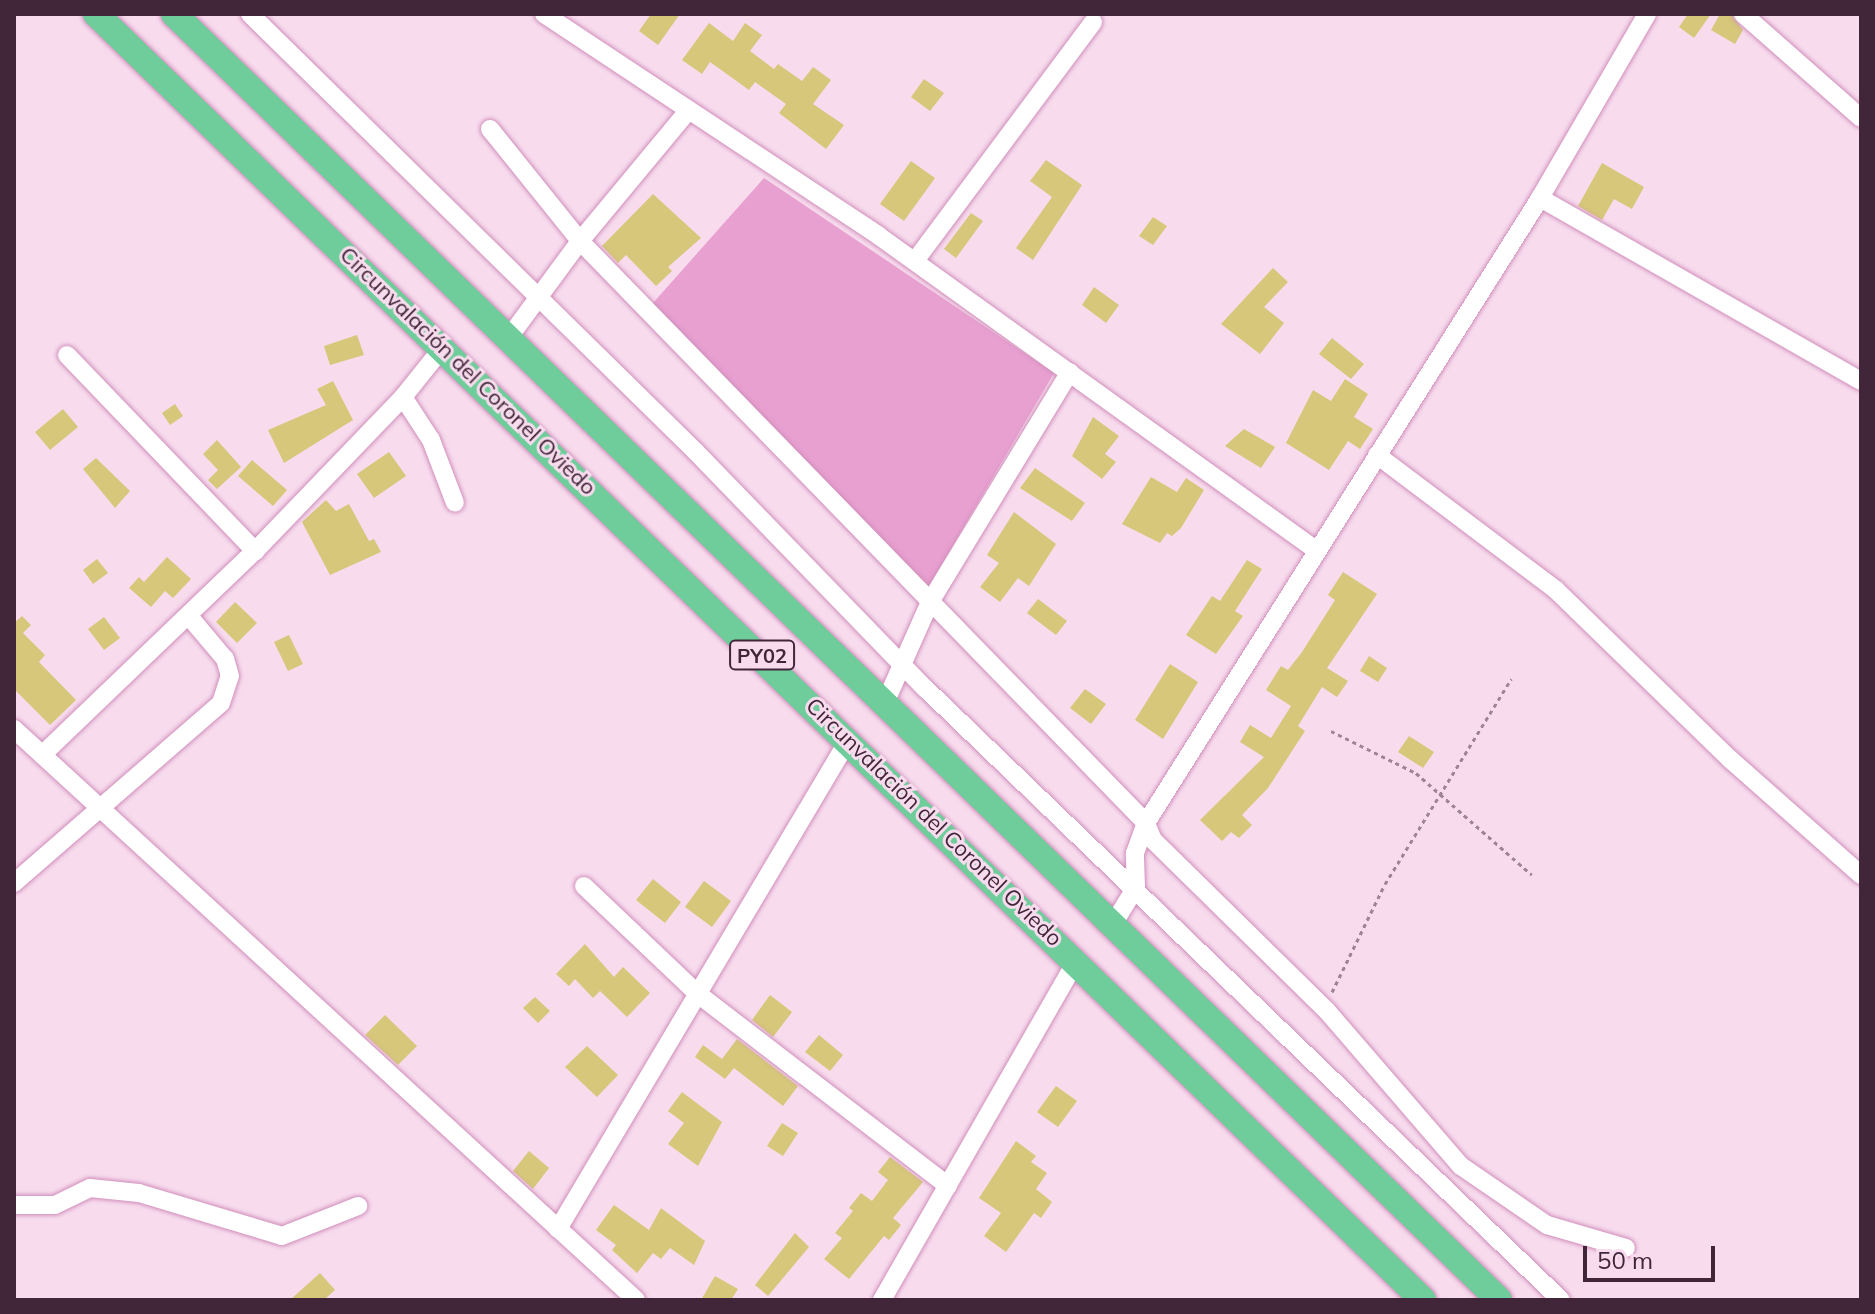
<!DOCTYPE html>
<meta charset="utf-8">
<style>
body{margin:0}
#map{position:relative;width:1875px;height:1314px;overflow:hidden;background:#f8dcee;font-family:Mulish,sans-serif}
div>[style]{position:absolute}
.green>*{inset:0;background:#e8a0d1}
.building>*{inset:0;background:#d6c77a}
.path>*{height:3px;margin-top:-1.5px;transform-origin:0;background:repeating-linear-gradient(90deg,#9f8496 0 4px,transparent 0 8px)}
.roads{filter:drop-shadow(0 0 2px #d08ebb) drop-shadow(0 0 2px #d08ebb)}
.minor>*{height:18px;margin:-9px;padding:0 9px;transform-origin:9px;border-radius:9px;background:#fff}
.highway>*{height:26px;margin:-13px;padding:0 13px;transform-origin:13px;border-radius:13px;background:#6ecd9a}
span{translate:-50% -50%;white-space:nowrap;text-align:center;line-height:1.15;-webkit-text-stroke:6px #f8dcee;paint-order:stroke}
.shield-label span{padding:2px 6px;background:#f8dcee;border:2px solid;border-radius:6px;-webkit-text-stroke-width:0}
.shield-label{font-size:20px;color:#412639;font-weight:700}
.street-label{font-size:22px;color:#412639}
.frame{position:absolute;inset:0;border:16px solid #412639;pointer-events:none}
.scale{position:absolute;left:1583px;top:1246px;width:132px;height:36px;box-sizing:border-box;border:4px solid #412639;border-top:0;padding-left:10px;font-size:24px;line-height:28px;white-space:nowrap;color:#412639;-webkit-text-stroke:6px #f8dcee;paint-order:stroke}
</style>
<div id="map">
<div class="green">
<div style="clip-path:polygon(764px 178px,1054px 373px,928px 588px,653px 303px)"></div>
</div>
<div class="building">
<div style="clip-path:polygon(651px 14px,680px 14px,658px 45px,639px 31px)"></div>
<div style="clip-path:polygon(1688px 14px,1711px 14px,1694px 38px,1679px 27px)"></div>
<div style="clip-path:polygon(1720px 14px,1731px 14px,1743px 30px,1735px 44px,1711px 30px)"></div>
<div style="clip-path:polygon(709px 23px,733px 41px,745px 23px,762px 35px,750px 51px,774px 69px,778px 64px,802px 81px,813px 67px,831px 80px,813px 104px,844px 125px,826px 149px,779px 113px,786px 104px,755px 82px,749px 90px,710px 62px,702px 74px,682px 60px)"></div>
<div style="clip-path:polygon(924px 79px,944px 93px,930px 111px,911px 97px)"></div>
<div style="clip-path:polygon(1046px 160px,1082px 185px,1033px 260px,1016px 248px,1052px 197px,1030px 181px)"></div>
<div style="clip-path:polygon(911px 161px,935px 178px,904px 221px,880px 204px)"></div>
<div style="clip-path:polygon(1602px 163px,1644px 187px,1632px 209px,1614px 199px,1602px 220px,1578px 206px)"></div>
<div style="clip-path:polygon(653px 194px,701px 238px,668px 267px,672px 271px,656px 286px,626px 255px,618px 263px,602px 246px)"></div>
<div style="clip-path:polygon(971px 213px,983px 221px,956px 258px,944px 249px)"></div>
<div style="clip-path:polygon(1153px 217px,1167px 226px,1153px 245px,1139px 236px)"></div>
<div style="clip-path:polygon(1273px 268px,1288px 282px,1264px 307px,1284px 323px,1260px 354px,1221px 324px)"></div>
<div style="clip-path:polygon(1094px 287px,1119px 305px,1106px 323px,1082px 305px)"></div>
<div style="clip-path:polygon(357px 335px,364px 355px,330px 365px,324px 346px)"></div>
<div style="clip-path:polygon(1332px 338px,1364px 364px,1351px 379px,1319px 354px)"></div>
<div style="clip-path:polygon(1345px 379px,1368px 394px,1354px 417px,1373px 429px,1360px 449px,1348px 441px,1329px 470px,1286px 443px,1313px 390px,1331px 401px)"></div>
<div style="clip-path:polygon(333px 381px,353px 420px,284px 463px,268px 430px,326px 405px,317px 389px)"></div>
<div style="clip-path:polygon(175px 404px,183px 416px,170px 425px,162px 413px)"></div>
<div style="clip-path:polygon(63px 409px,78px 427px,50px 450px,35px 432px)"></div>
<div style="clip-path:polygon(1093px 417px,1119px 436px,1105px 454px,1116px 462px,1102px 479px,1072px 456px)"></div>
<div style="clip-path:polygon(1244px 429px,1275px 447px,1261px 468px,1225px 446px)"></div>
<div style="clip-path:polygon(217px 440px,241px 467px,217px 489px,208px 480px,218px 470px,203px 454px)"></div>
<div style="clip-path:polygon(389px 452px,406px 476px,374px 498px,357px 474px)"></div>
<div style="clip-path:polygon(96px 458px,130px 491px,115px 508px,83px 469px)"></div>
<div style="clip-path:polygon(252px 460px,287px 490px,273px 506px,238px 476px)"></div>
<div style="clip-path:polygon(1035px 468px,1085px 503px,1072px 521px,1020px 488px)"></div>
<div style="clip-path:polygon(1151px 477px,1177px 492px,1186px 478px,1204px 490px,1181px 528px,1172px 536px,1167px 533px,1160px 543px,1122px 524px)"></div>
<div style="clip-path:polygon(326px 500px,336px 511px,349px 504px,369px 541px,374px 539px,381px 552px,330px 575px,302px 522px)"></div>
<div style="clip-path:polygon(1014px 512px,1056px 544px,1029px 586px,1018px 578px,1000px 602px,980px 587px,999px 563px,987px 555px)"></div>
<div style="clip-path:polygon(167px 557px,191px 579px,173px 598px,165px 591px,151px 607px,129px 588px,139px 577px,144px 582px)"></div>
<div style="clip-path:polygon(97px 559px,108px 573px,93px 584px,83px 570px)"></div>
<div style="clip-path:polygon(1247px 560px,1262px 569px,1235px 611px,1243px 616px,1216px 654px,1186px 635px,1212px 596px,1220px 601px)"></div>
<div style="clip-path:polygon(1343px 572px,1377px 594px,1327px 668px,1348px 681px,1337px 697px,1322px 687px,1298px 726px,1305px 731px,1268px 788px,1242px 815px,1252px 825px,1239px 838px,1231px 832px,1222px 841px,1200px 820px,1264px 757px,1240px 742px,1250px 725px,1271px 738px,1291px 706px,1266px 690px,1281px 666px,1288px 670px,1302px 652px,1335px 600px,1328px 595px)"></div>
<div style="clip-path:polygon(1038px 599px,1067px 621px,1056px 635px,1027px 613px)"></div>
<div style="clip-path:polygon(235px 602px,257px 623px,237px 643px,216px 622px)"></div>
<div style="clip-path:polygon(22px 616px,31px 625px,23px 633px,45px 655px,39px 662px,76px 700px,50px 725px,14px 689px,14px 623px)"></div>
<div style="clip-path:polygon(104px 617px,120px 638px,104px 650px,88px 629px)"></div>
<div style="clip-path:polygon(289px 635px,303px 664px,288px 671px,274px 642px)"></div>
<div style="clip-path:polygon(1369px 656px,1387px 668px,1378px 682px,1360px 671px)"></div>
<div style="clip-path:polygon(1170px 664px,1198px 682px,1163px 739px,1135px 720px)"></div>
<div style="clip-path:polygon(1085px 689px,1106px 704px,1091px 724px,1070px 708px)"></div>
<div style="clip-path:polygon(1409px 736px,1434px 752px,1423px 768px,1398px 752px)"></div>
<div style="clip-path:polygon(653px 879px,681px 902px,665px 923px,636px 900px)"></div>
<div style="clip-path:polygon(704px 881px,731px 901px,712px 927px,685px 907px)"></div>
<div style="clip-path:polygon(585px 944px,614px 977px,623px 967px,650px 993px,627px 1017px,600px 991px,593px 998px,575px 979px,569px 986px,556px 974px)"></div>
<div style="clip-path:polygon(770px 995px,792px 1012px,773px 1037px,752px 1020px)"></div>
<div style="clip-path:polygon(535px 997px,550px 1011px,538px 1023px,523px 1008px)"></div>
<div style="clip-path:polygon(385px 1015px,417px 1046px,398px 1065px,365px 1035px)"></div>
<div style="clip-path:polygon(819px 1035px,843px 1055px,830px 1071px,805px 1052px)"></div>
<div style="clip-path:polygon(737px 1039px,798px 1086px,783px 1106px,734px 1068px,725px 1079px,695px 1057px,703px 1045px,722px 1059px)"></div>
<div style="clip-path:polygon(587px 1046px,618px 1075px,597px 1097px,565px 1067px)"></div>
<div style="clip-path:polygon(1056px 1086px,1077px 1101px,1058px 1127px,1037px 1112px)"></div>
<div style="clip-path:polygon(682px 1092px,722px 1122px,698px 1166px,668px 1144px,684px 1123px,668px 1111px)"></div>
<div style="clip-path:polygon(782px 1123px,798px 1133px,783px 1156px,767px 1146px)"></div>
<div style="clip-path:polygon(1016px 1141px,1036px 1156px,1031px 1162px,1047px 1173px,1036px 1189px,1052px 1202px,1041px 1218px,1034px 1213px,1006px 1252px,984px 1236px,1001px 1213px,979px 1198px)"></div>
<div style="clip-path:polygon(529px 1151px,549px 1168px,533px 1189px,513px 1171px)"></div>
<div style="clip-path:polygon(890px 1157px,923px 1182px,893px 1218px,901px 1225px,889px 1240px,884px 1236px,849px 1279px,824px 1259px,842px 1238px,835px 1233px,853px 1211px,849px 1208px,861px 1193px,872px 1201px,888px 1180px,878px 1172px)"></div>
<div style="clip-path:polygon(614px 1205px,649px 1230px,661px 1208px,705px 1241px,694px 1265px,670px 1248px,661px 1259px,653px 1253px,637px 1273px,612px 1250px,616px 1245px,596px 1230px)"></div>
<div style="clip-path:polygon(795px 1233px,809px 1247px,768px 1296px,755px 1285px)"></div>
<div style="clip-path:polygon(320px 1273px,335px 1290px,324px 1300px,290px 1300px)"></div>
<div style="clip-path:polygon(715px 1276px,738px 1289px,731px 1300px,701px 1300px)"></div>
</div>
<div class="path">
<div style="left:1331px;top:731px;width:95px;rotate:26.3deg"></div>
<div style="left:1416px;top:773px;width:154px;rotate:41.3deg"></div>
<div style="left:1332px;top:992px;width:120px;rotate:-63.9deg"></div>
<div style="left:1385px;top:884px;width:241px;rotate:-58.4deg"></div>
</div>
<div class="roads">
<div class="minor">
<div style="left:250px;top:14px;width:625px;rotate:44.48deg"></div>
<div style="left:696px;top:452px;width:330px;rotate:45.9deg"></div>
<div style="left:926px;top:689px;width:881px;rotate:43.9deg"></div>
<div style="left:544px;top:14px;width:402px;rotate:33.5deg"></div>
<div style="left:879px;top:236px;width:538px;rotate:35.7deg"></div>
<div style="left:1743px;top:14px;width:157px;rotate:41.4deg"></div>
<div style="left:490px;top:129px;width:144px;rotate:51.2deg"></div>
<div style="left:580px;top:241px;width:812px;rotate:45.8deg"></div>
<div style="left:1146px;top:823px;width:18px;rotate:68deg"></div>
<div style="left:1153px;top:840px;width:244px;rotate:44.5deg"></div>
<div style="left:1327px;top:1011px;width:205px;rotate:49.2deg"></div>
<div style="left:1461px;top:1166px;width:104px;rotate:34.5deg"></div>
<div style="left:1547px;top:1225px;width:82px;rotate:16.2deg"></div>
<div style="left:1540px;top:198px;width:369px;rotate:29.7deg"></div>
<div style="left:915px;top:261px;width:298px;rotate:-53.3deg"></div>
<div style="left:510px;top:336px;width:118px;rotate:-53.6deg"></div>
<div style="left:580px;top:241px;width:168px;rotate:-50.3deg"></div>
<div style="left:67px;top:355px;width:272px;rotate:46.2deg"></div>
<div style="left:403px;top:397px;width:51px;rotate:56.9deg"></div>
<div style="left:431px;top:440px;width:67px;rotate:69.1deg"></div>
<div style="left:1377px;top:455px;width:224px;rotate:37deg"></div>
<div style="left:1556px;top:590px;width:244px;rotate:44.2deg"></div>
<div style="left:1731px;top:760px;width:174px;rotate:41.5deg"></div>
<div style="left:885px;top:703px;width:111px;rotate:-66deg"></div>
<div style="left:930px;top:602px;width:269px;rotate:-58.7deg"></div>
<div style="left:14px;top:729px;width:844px;rotate:42.55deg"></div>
<div style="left:42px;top:755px;width:295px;rotate:-43.8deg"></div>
<div style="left:255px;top:551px;width:214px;rotate:-46.1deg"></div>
<div style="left:403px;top:397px;width:64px;rotate:-51.3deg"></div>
<div style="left:14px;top:883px;width:274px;rotate:-41deg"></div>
<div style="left:221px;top:703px;width:28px;rotate:-72deg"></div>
<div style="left:230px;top:676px;width:18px;rotate:-106deg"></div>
<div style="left:225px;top:659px;width:57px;rotate:-130.1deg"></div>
<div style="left:584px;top:886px;width:157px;rotate:43.5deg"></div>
<div style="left:698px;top:994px;width:315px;rotate:37.5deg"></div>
<div style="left:1112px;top:926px;width:46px;rotate:-58.4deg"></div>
<div style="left:1136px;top:887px;width:34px;rotate:-92deg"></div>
<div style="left:1135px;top:853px;width:32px;rotate:-70deg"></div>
<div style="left:1146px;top:823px;width:739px;rotate:-57.77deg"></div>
<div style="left:1540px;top:198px;width:213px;rotate:-59.8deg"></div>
<div style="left:14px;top:1205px;width:41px"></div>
<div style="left:55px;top:1205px;width:39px;rotate:-26deg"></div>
<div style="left:90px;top:1188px;width:49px;rotate:5.8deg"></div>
<div style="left:139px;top:1193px;width:149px;rotate:16.7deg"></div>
<div style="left:282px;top:1236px;width:82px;rotate:-21.5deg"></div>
<div style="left:558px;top:1229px;width:570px;rotate:-59.29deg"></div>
<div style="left:882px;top:1300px;width:391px;rotate:-60.2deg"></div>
</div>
<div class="highway">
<div style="left:96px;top:14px;width:1848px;rotate:44.1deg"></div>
<div style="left:174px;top:14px;width:1846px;rotate:44.14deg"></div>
</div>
</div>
<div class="shield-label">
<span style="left:762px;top:655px">PY02</span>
</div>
<div class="street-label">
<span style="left:468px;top:371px;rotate:44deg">Circunvalación del Coronel Oviedo</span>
<span style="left:934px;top:822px;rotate:44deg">Circunvalación del Coronel Oviedo</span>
</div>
<div class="frame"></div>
<div class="scale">50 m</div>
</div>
